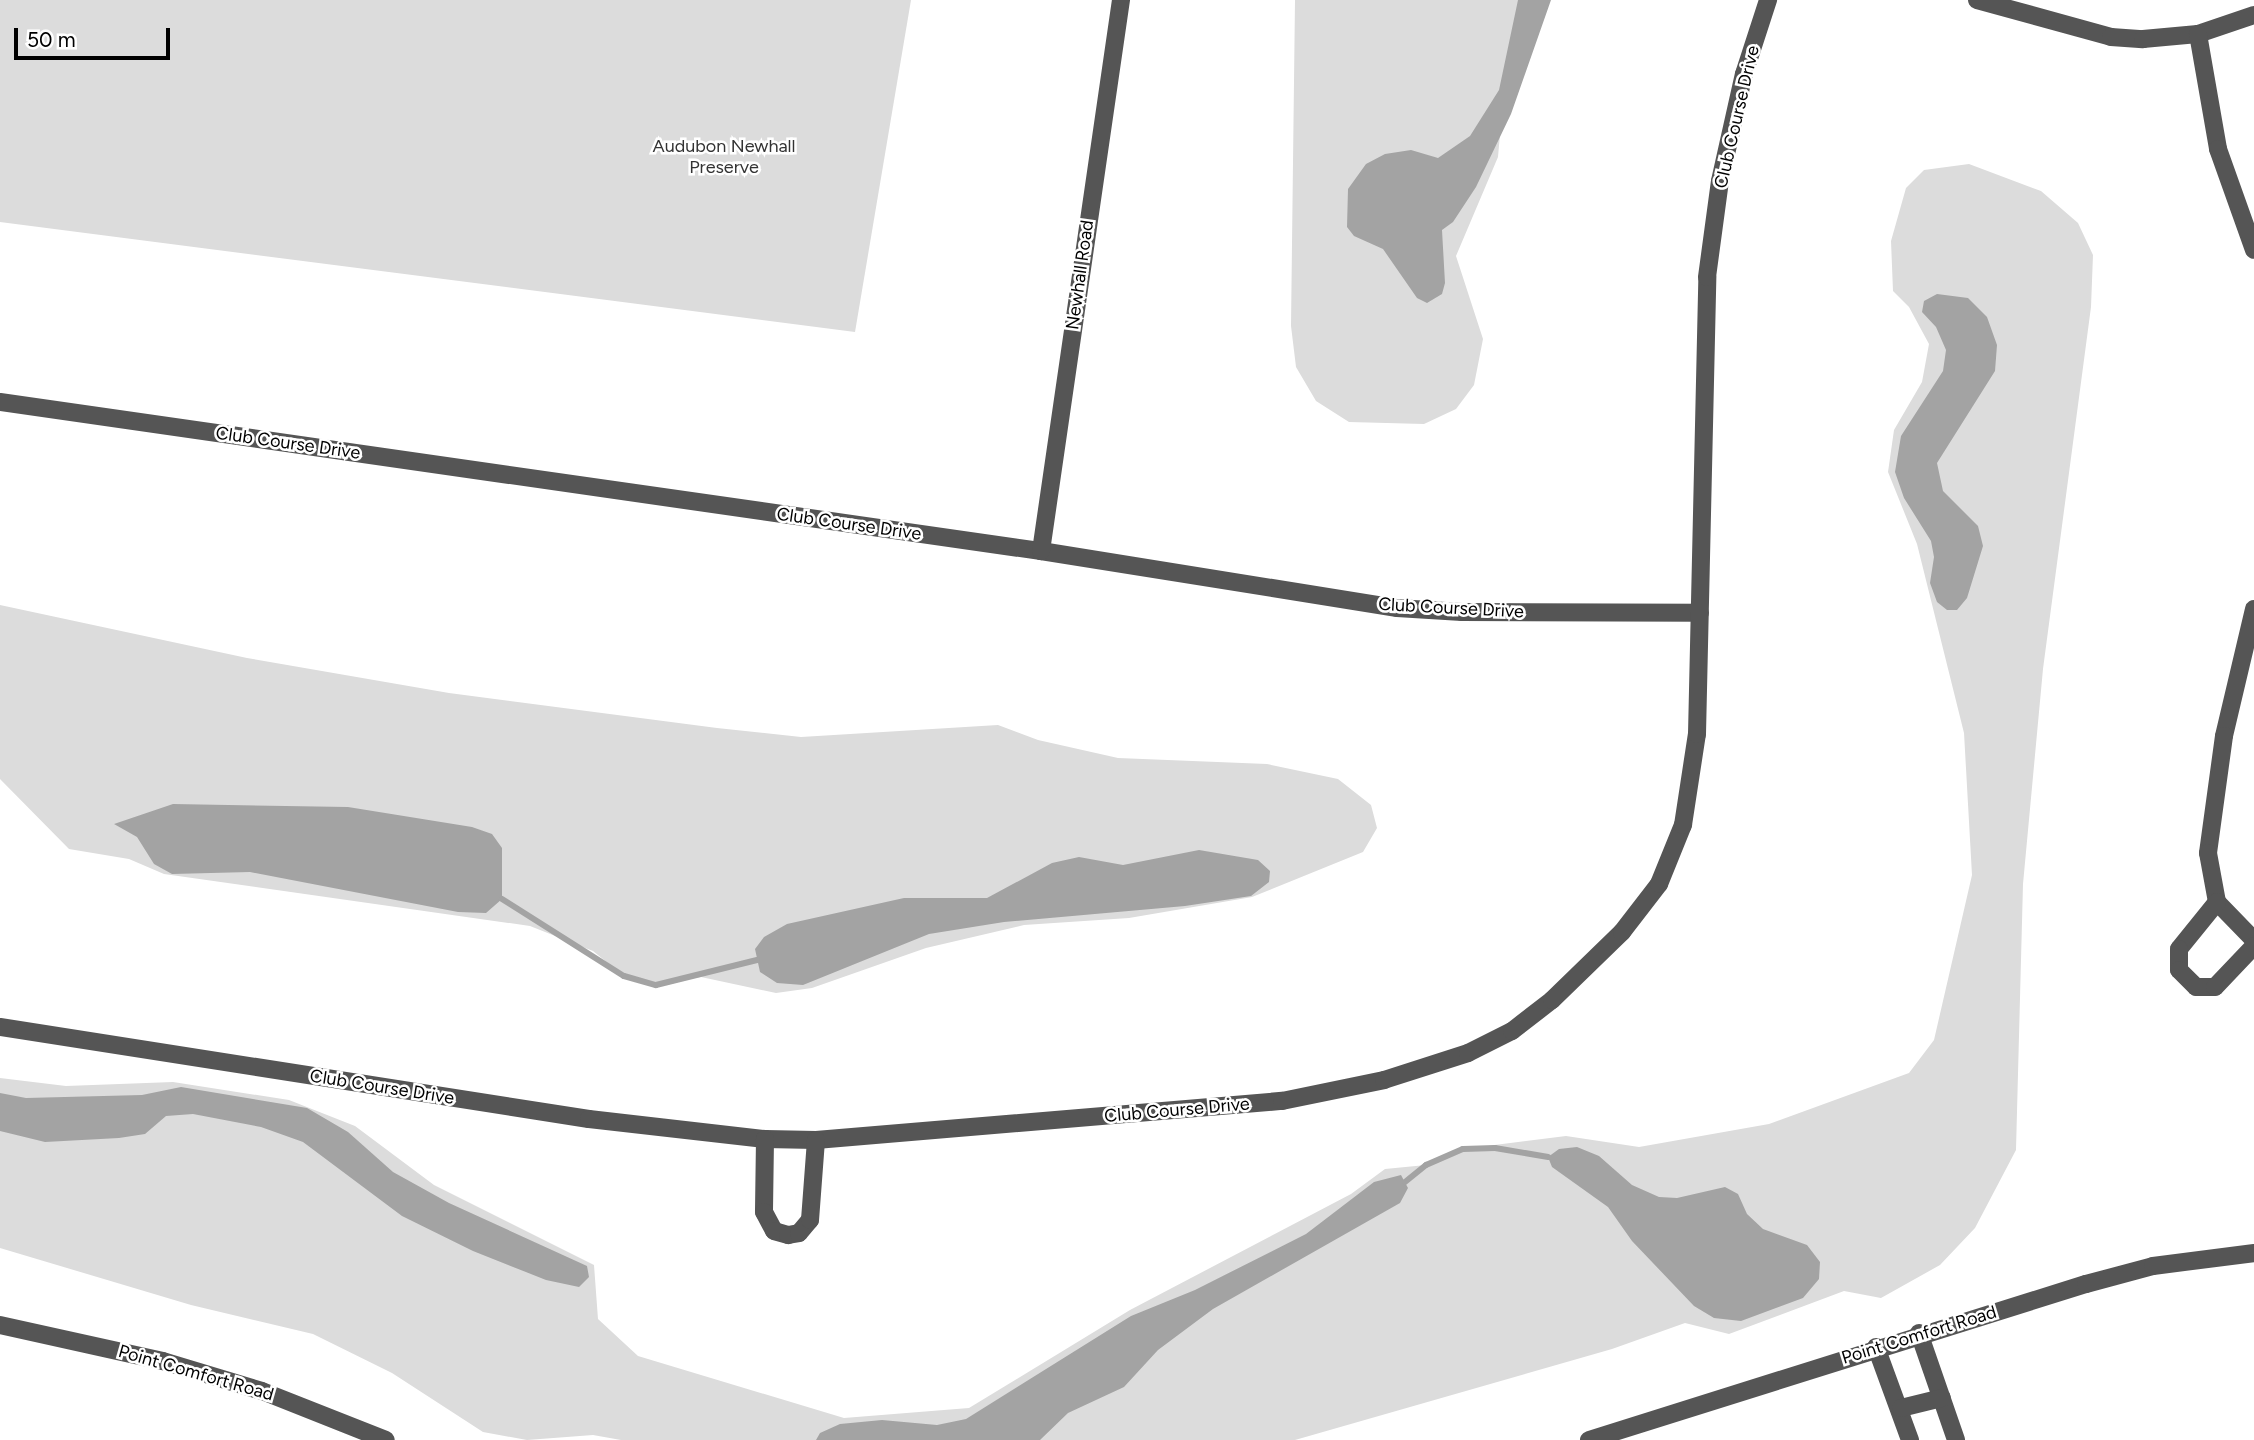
<!DOCTYPE html>
<style>
body{margin:0}
#map{position:relative;width:2254px;height:1440px;overflow:hidden;background:#fff;font-family:Figtree,sans-serif}
div>[style]{position:absolute}
.green>*{inset:0;background:#dcdcdc}
.water>*{inset:0;background:#a3a3a3}
.stream>*{height:6px;margin:-3px;padding:0 3px;transform-origin:3px;border-radius:3px;background:#a3a3a3}
.minor>*{height:18px;margin:-9px;padding:0 9px;transform-origin:9px;border-radius:9px;background:#555}
span{translate:-50% -50%;white-space:nowrap;text-align:center;line-height:1.15;-webkit-text-stroke:5px #fff;paint-order:stroke}
.street-label{font-size:18px;color:#000}
.park-label{font-size:18px;color:#333}
.scale{position:absolute;left:14px;top:28px;width:156px;height:32px;box-sizing:border-box;border:4px solid #000;border-top:0;padding-left:9px;font-size:21px;line-height:24px;white-space:nowrap;color:#000;-webkit-text-stroke:5px #fff;paint-order:stroke}
</style>
<div id="map">
<div class="green">
<div style="clip-path:polygon(0 0,911px 0,855px 332px,0 222px)"></div>
<div style="clip-path:polygon(1295px 0,1537px 0,1502px 112px,1498px 157px,1456px 256px,1483px 339px,1474px 385px,1456px 409px,1424px 424px,1349px 422px,1316px 401px,1296px 367px,1291px 326px)"></div>
<div style="clip-path:polygon(1969px 164px,2041px 191px,2078px 223px,2093px 255px,2091px 307px,2043px 669px,2023px 884px,2016px 1150px,1975px 1228px,1940px 1265px,1881px 1298px,1844px 1291px,1729px 1334px,1685px 1323px,1612px 1349px,1295px 1440px,621px 1440px,593px 1435px,527px 1440px,483px 1432px,392px 1373px,313px 1334px,191px 1305px,0 1248px,0 1078px,66px 1086px,173px 1082px,289px 1100px,355px 1126px,434px 1185px,594px 1265px,598px 1319px,638px 1356px,844px 1418px,969px 1408px,1130px 1310px,1351px 1194px,1385px 1169px,1426px 1165px,1463px 1149px,1566px 1136px,1639px 1147px,1769px 1124px,1909px 1073px,1934px 1040px,1972px 875px,1964px 733px,1917px 544px,1888px 472px,1894px 430px,1922px 382px,1929px 344px,1909px 307px,1893px 291px,1891px 241px,1906px 188px,1924px 170px)"></div>
<div style="clip-path:polygon(0 605px,247px 658px,449px 693px,717px 728px,801px 737px,998px 725px,1038px 740px,1118px 758px,1267px 764px,1338px 779px,1371px 805px,1377px 828px,1363px 852px,1252px 897px,1129px 918px,1024px 925px,926px 948px,812px 988px,776px 993px,701px 977px,656px 985px,624px 976px,593px 951px,530px 926px,164px 874px,129px 859px,69px 849px,0 779px)"></div>
</div>
<div class="water">
<div style="clip-path:polygon(1518px 0,1551px 0,1511px 114px,1476px 187px,1453px 222px,1442px 230px,1445px 283px,1442px 294px,1427px 303px,1417px 298px,1383px 249px,1354px 236px,1347px 227px,1348px 189px,1366px 164px,1385px 154px,1411px 150px,1438px 158px,1470px 136px,1499px 90px)"></div>
<div style="clip-path:polygon(1937px 294px,1968px 298px,1987px 317px,1997px 345px,1995px 371px,1937px 463px,1943px 491px,1978px 526px,1983px 546px,1967px 598px,1957px 610px,1947px 610px,1937px 602px,1930px 583px,1934px 557px,1931px 541px,1904px 498px,1895px 472px,1901px 436px,1943px 371px,1946px 350px,1936px 327px,1922px 312px,1924px 301px)"></div>
<div style="clip-path:polygon(173px 804px,348px 807px,472px 827px,492px 834px,502px 848px,502px 899px,486px 913px,458px 912px,250px 872px,172px 874px,154px 864px,137px 837px,114px 824px)"></div>
<div style="clip-path:polygon(1199px 850px,1258px 860px,1270px 871px,1269px 882px,1251px 896px,1185px 906px,1004px 922px,929px 934px,803px 985px,777px 983px,760px 972px,755px 949px,764px 937px,787px 924px,904px 898px,987px 898px,1052px 863px,1079px 857px,1123px 865px)"></div>
<div style="clip-path:polygon(181px 1087px,307px 1108px,348px 1132px,393px 1172px,449px 1203px,587px 1266px,589px 1277px,579px 1287px,546px 1280px,473px 1251px,402px 1216px,303px 1142px,261px 1127px,193px 1114px,166px 1116px,145px 1134px,119px 1138px,45px 1142px,0 1131px,0 1093px,26px 1098px,142px 1095px)"></div>
<div style="clip-path:polygon(1577px 1147px,1599px 1156px,1632px 1185px,1659px 1197px,1677px 1198px,1725px 1187px,1738px 1194px,1747px 1214px,1763px 1229px,1807px 1245px,1820px 1262px,1819px 1279px,1803px 1298px,1741px 1321px,1714px 1318px,1694px 1306px,1632px 1241px,1608px 1207px,1552px 1167px,1548px 1157px,1559px 1149px)"></div>
<div style="clip-path:polygon(1401px 1175px,1408px 1188px,1400px 1203px,1213px 1309px,1158px 1350px,1124px 1387px,1068px 1413px,1040px 1440px,816px 1440px,820px 1433px,840px 1424px,882px 1420px,937px 1425px,966px 1419px,1131px 1316px,1195px 1290px,1306px 1234px,1374px 1182px)"></div>
</div>
<div class="stream">
<div style="left:502px;top:899px;width:144px;rotate:32.3deg"></div>
<div style="left:624px;top:976px;width:33px;rotate:16deg"></div>
<div style="left:656px;top:985px;width:104px;rotate:-13.9deg"></div>
<div style="left:1405px;top:1182px;width:27px;rotate:-39deg"></div>
<div style="left:1426px;top:1165px;width:40px;rotate:-23.4deg"></div>
<div style="left:1463px;top:1149px;width:32px;rotate:-2deg"></div>
<div style="left:1495px;top:1148px;width:54px;rotate:9.6deg"></div>
</div>
<div class="minor">
<div style="left:1977px;top:0;width:139px;rotate:15.4deg"></div>
<div style="left:2111px;top:37px;width:32px;rotate:4deg"></div>
<div style="left:2143px;top:39px;width:55px;rotate:-5.2deg"></div>
<div style="left:2198px;top:34px;width:59px;rotate:-18.7deg"></div>
<div style="left:2198px;top:34px;width:117px;rotate:80.1deg"></div>
<div style="left:2218px;top:149px;width:107px;rotate:70.4deg"></div>
<div style="left:0;top:402px;width:1052px;rotate:8.15deg"></div>
<div style="left:1041px;top:551px;width:361px;rotate:9.1deg"></div>
<div style="left:1397px;top:608px;width:65px;rotate:3.5deg"></div>
<div style="left:1462px;top:612px;width:238px;rotate:0.2deg"></div>
<div style="left:1041px;top:551px;width:557px;rotate:-81.74deg"></div>
<div style="left:2254px;top:609px;width:130px;rotate:103.3deg"></div>
<div style="left:2224px;top:736px;width:118px;rotate:97.8deg"></div>
<div style="left:2208px;top:853px;width:50px;rotate:79.6deg"></div>
<div style="left:2217px;top:902px;width:53px;rotate:45.8deg"></div>
<div style="left:2217px;top:902px;width:60px;rotate:129deg"></div>
<div style="left:2179px;top:949px;width:21px;rotate:90deg"></div>
<div style="left:2179px;top:970px;width:24px;rotate:45deg"></div>
<div style="left:2196px;top:987px;width:19px"></div>
<div style="left:2215px;top:987px;width:57px;rotate:-46.4deg"></div>
<div style="left:0;top:1027px;width:596px;rotate:8.88deg"></div>
<div style="left:589px;top:1119px;width:177px;rotate:6.5deg"></div>
<div style="left:765px;top:1139px;width:51px;rotate:1.1deg"></div>
<div style="left:816px;top:1140px;width:468px;rotate:-4.8deg"></div>
<div style="left:1282px;top:1101px;width:104px;rotate:-11.6deg"></div>
<div style="left:1384px;top:1080px;width:88px;rotate:-17.8deg"></div>
<div style="left:1468px;top:1053px;width:49px;rotate:-26.6deg"></div>
<div style="left:1512px;top:1031px;width:51px;rotate:-37.8deg"></div>
<div style="left:1552px;top:1000px;width:98px;rotate:-44.2deg"></div>
<div style="left:1622px;top:932px;width:61px;rotate:-52.4deg"></div>
<div style="left:1659px;top:884px;width:64px;rotate:-67.9deg"></div>
<div style="left:1683px;top:825px;width:92px;rotate:-81.3deg"></div>
<div style="left:1697px;top:734px;width:457px;rotate:-88.7deg"></div>
<div style="left:1707px;top:277px;width:97px;rotate:-82.3deg"></div>
<div style="left:1720px;top:181px;width:110px;rotate:-77.4deg"></div>
<div style="left:1744px;top:74px;width:78px;rotate:-72deg"></div>
<div style="left:765px;top:1139px;width:73px;rotate:90.8deg"></div>
<div style="left:764px;top:1212px;width:21px;rotate:62deg"></div>
<div style="left:774px;top:1231px;width:15px;rotate:16deg"></div>
<div style="left:788px;top:1235px;width:11px;rotate:-10deg"></div>
<div style="left:799px;top:1233px;width:17px;rotate:-50deg"></div>
<div style="left:810px;top:1220px;width:80px;rotate:-85.7deg"></div>
<div style="left:0;top:1325px;width:167px;rotate:12.5deg"></div>
<div style="left:163px;top:1361px;width:103px;rotate:16.9deg"></div>
<div style="left:262px;top:1391px;width:133px;rotate:21.6deg"></div>
<div style="left:1919px;top:1333px;width:113px;rotate:70.9deg"></div>
<div style="left:1876px;top:1347px;width:99px;rotate:69.9deg"></div>
<div style="left:1901px;top:1408px;width:42px;rotate:-13.7deg"></div>
<div style="left:1589px;top:1440px;width:521px;rotate:-17.43deg"></div>
<div style="left:2086px;top:1284px;width:69px;rotate:-15deg"></div>
<div style="left:2153px;top:1266px;width:102px;rotate:-7.3deg"></div>
</div>
<div class="street-label">
<span style="left:1737px;top:117px;rotate:-77deg">Club Course Drive</span>
<span style="left:1080px;top:275px;rotate:-82deg">Newhall Road</span>
<span style="left:288px;top:443px;rotate:8deg">Club Course Drive</span>
<span style="left:849px;top:524px;rotate:8deg">Club Course Drive</span>
<span style="left:1451px;top:608px;rotate:3deg">Club Course Drive</span>
<span style="left:382px;top:1087px;rotate:9deg">Club Course Drive</span>
<span style="left:1177px;top:1110px;rotate:-5deg">Club Course Drive</span>
<span style="left:1919px;top:1335px;rotate:-17deg">Point Comfort Road</span>
<span style="left:196px;top:1373px;rotate:16deg">Point Comfort Road</span>
</div>
<div class="park-label">
<span style="left:724px;top:157px">Audubon Newhall<br>Preserve</span>
</div>
<div class="scale">50 m</div>
</div>
